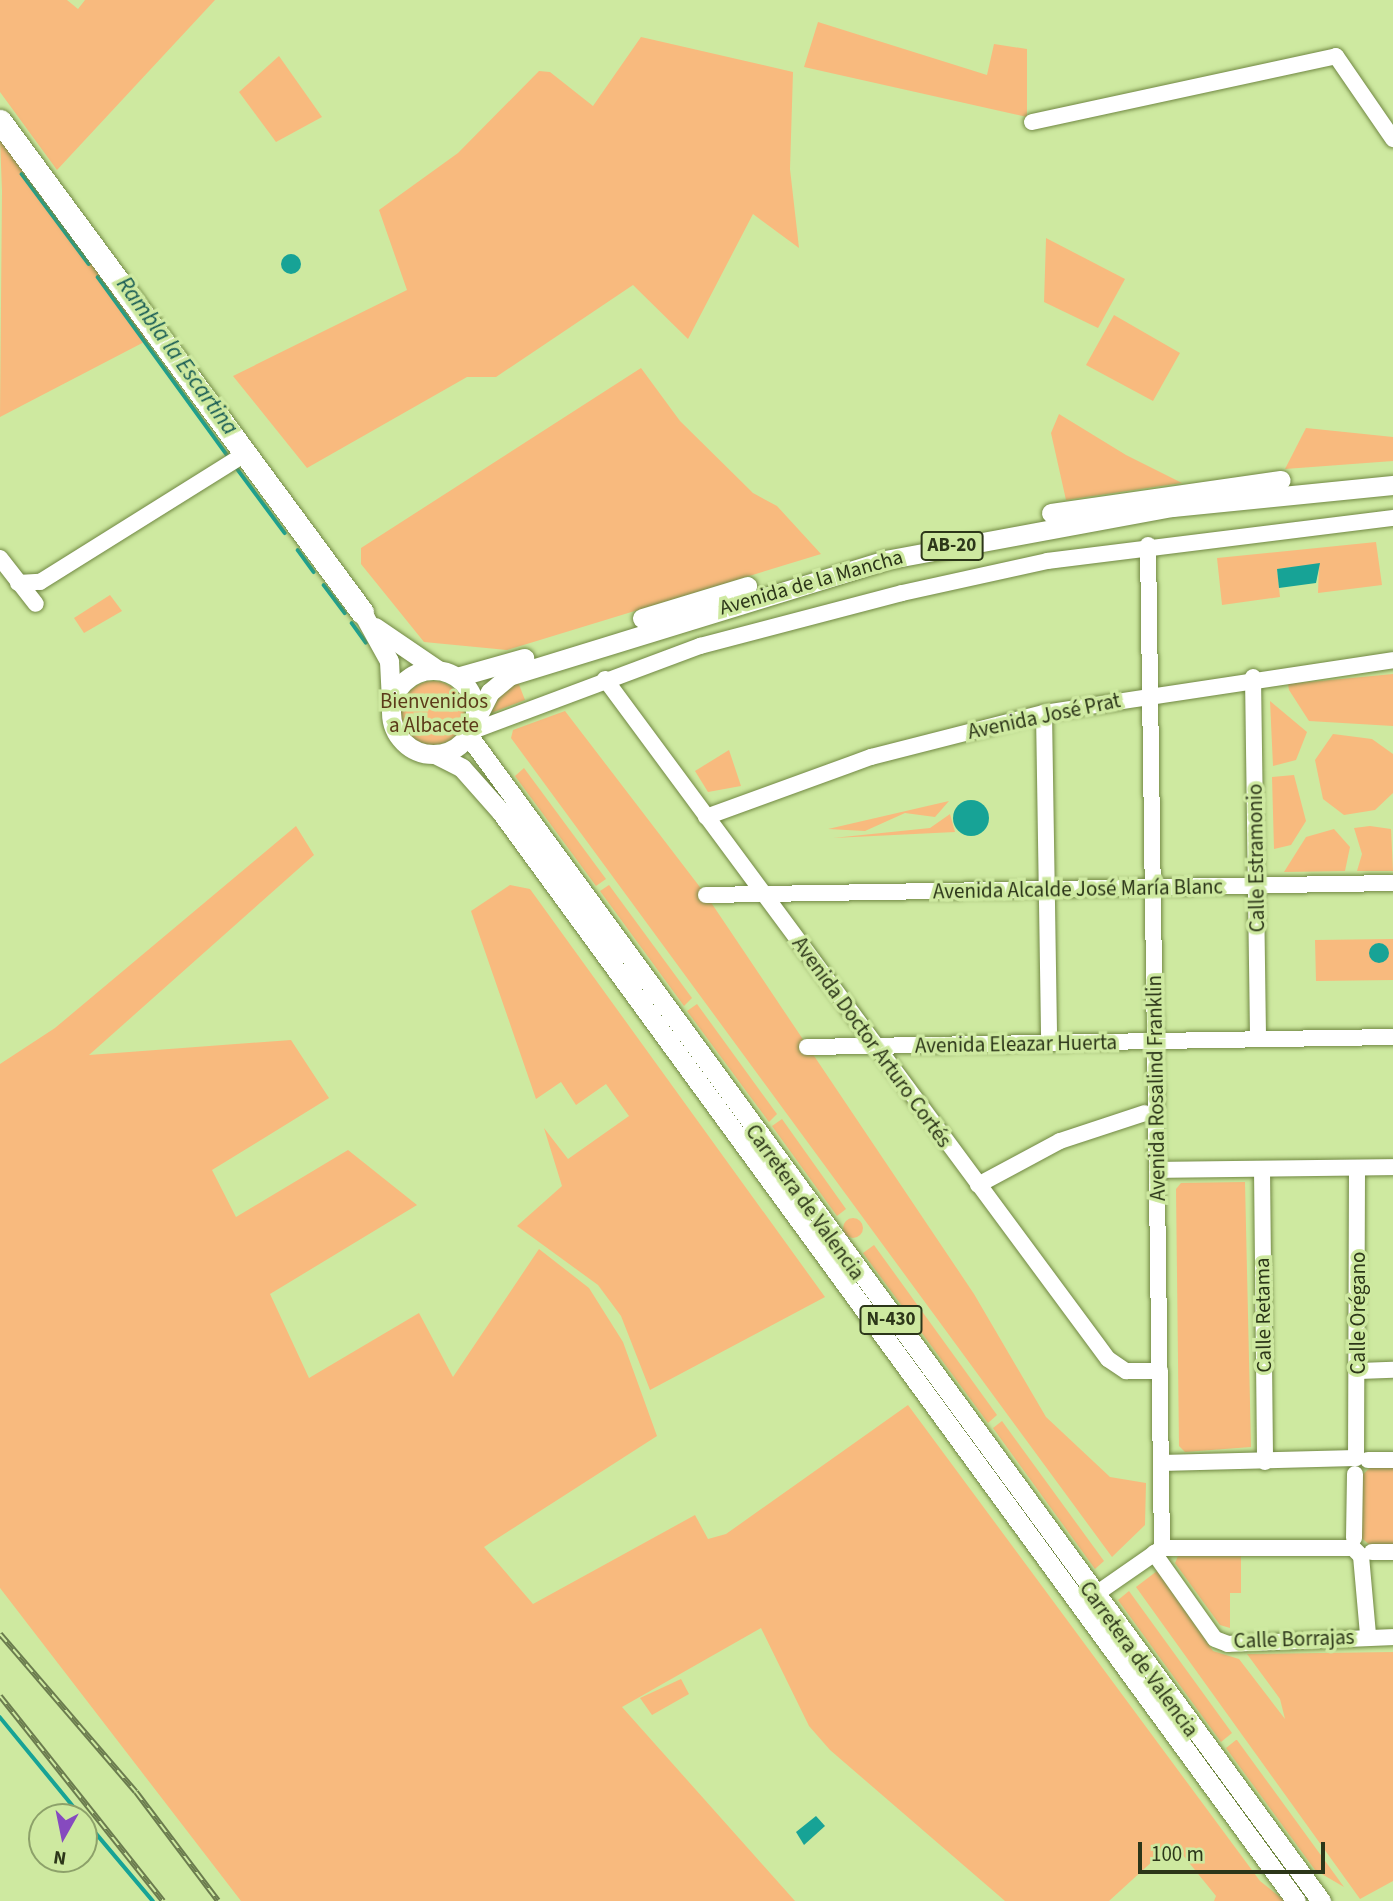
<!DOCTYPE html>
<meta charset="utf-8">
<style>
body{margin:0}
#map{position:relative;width:1393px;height:1901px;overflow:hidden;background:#cee9a0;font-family:"Source Sans 3",sans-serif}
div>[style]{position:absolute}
.green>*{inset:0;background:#f8ba7e}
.round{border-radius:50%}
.water>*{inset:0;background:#17a396}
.stream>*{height:3.5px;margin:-1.75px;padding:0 1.75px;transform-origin:1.75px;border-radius:1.75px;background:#17a396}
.roads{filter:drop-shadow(0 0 2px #718843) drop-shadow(0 0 2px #718843)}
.minor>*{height:16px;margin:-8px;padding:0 8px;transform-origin:8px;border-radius:8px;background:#fff}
.major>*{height:19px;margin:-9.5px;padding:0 9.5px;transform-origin:9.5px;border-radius:9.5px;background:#fff}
.major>.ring{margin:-9.5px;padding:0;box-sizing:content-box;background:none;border:19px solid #fff;border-radius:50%}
.highway>*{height:23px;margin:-11.5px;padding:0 11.5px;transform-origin:11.5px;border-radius:11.5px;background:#fff}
.rail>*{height:6px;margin-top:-3px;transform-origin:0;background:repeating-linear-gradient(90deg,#cee9a0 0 10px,#6b7c4e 0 20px);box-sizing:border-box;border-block:2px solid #6b7c4e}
span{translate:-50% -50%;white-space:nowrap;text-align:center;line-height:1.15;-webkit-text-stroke:7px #cee9a0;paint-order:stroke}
.shield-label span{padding:2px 5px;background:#cee9a0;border:2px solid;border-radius:5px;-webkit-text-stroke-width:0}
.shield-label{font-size:19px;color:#2c3619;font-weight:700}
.street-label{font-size:21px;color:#2c3619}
.park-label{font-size:21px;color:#5c3b19}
.water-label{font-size:23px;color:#165a53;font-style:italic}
.north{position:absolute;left:28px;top:1803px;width:70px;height:70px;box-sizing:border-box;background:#cee9a0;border:2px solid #8da16a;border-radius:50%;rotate:189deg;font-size:19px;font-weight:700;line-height:28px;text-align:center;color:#2c3619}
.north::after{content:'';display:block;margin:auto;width:24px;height:32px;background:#864abf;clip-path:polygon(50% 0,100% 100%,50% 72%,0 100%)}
.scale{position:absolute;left:1138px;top:1842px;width:187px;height:32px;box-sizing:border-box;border:4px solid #2c3619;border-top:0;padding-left:9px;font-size:21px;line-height:24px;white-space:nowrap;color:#2c3619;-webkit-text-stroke:5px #cee9a0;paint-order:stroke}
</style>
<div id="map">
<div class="green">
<div style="clip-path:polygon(0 0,67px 0,78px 9px,85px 0,215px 0,57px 170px,0 92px)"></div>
<div style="clip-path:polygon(818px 22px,987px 75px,994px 44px,1027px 49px,1027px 117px,804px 67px)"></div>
<div style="clip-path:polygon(641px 37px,793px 72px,790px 169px,799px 248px,753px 214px,688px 339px,633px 285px,496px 377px,467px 377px,307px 468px,233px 376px,407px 290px,379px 210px,458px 153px,539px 71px,550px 72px,593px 106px)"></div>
<div style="clip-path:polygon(279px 56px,322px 117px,276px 142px,239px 92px)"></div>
<div style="clip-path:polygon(0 138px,148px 340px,0 417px,2px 191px)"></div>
<div style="clip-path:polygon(1046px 238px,1125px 279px,1098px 328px,1044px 302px)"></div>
<div style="clip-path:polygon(1114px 315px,1180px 353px,1153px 401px,1086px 365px)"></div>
<div style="clip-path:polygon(641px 368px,680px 421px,753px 493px,777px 506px,821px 554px,507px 650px,424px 642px,361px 564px,361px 548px)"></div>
<div style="clip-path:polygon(1059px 414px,1126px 455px,1182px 483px,1066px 500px,1051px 433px)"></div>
<div style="clip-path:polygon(1306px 428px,1393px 437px,1393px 461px,1285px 469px)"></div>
<div style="clip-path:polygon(1376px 542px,1382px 585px,1318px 593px,1319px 564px,1277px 569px,1280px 597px,1222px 605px,1217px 558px)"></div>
<div style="clip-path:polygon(110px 595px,122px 611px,84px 633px,74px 618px)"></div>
<div style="clip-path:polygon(1393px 674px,1393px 726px,1309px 721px,1289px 690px,1288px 684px)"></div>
<div class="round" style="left:401px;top:681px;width:64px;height:64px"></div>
<div style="clip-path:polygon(518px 682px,525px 700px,491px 713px,502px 691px)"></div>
<div style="clip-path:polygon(1270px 701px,1307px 732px,1296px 760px,1273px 766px)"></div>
<div style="clip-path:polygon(565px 711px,706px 895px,974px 1294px,1046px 1417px,1110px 1477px,1146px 1483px,1145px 1525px,1112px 1557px,511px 738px,513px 730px)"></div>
<div style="clip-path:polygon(1333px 734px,1372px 739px,1393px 754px,1393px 793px,1375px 810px,1344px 815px,1323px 799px,1315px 760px)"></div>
<div style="clip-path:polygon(729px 750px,741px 786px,708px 792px,695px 771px)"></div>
<div style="clip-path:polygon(524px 768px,606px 879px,596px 886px,515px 776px)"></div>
<div style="clip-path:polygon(1294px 775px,1306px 821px,1291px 845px,1274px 849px,1272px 777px)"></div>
<div style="clip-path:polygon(949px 801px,935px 817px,905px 813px,865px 831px,828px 829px)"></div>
<div style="clip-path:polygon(950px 814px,955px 832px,833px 838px,930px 828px)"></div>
<div style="clip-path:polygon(296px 826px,314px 855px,89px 1055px,291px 1040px,329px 1098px,212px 1170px,236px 1217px,348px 1150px,417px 1205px,270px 1294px,309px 1378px,419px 1313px,453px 1377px,539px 1249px,589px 1288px,623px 1342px,657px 1436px,484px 1547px,533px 1604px,695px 1515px,708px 1539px,726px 1534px,908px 1405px,1260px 1881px,1285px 1901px,1214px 1901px,1216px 1896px,1182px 1854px,1155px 1859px,1109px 1901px,1005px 1901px,830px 1750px,809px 1726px,761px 1628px,622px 1707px,795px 1901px,241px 1901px,0 1588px,0 1064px,55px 1028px)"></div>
<div style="clip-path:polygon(1370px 826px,1391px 829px,1393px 871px,1357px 871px,1362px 854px,1354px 828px)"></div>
<div style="clip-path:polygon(1334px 829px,1350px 847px,1345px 871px,1284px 872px,1306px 837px)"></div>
<div style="clip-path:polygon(510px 885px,530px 889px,825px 1297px,650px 1390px,621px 1316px,598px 1285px,517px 1226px,562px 1186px,544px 1128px,568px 1159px,629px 1116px,606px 1084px,576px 1105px,561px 1082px,536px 1099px,471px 911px)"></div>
<div style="clip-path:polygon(609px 885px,692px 998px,684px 1006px,600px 891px)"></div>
<div style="clip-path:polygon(1393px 939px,1393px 980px,1316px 981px,1315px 940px)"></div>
<div style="clip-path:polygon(697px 1004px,777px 1114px,769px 1122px,687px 1011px)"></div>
<div style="clip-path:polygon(782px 1119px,846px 1209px,837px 1216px,772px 1126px)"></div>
<div style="clip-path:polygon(1245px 1182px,1251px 1447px,1185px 1452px,1179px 1446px,1176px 1189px,1181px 1183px)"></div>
<div class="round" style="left:843px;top:1218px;width:20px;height:20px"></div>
<div style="clip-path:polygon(874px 1245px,997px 1415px,988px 1423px,863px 1253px)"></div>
<div style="clip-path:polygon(1002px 1421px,1104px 1561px,1095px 1569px,993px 1428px)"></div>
<div style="clip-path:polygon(1374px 1464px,1393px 1464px,1393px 1550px,1376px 1550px,1359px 1536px,1358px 1479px)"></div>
<div style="clip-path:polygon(1178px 1556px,1241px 1556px,1241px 1593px,1230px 1593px,1230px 1628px,1220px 1625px,1175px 1563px)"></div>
<div style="clip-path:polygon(1157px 1571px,1213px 1651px,1239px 1659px,1285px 1719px,1280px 1699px,1247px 1654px,1393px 1652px,1393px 1881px,1360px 1899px,1136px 1587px)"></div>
<div style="clip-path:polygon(1129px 1591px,1232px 1733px,1221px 1742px,1118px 1600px)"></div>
<div style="clip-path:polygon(681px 1679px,689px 1694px,652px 1715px,640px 1698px)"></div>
<div style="clip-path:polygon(1236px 1740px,1237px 1740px,1344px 1887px,1315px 1870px,1226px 1748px)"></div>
</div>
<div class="water">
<div class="round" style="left:281px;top:254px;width:20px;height:20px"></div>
<div style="clip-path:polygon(1320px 563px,1316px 583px,1279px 588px,1277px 569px)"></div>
<div class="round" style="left:953px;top:800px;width:36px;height:36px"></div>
<div class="round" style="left:1369px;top:943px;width:20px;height:20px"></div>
<div style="clip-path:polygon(816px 1816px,825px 1826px,804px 1845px,796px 1832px)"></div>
</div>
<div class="stream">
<div style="left:22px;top:174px;width:112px;rotate:53.3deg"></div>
<div style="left:98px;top:277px;width:221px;rotate:54deg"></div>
<div style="left:236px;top:467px;width:82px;rotate:53.4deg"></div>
<div style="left:298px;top:550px;width:27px;rotate:54deg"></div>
<div style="left:324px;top:585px;width:35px;rotate:53deg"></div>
<div style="left:352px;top:623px;width:24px;rotate:54deg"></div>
<div style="left:0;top:1717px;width:129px;rotate:50.6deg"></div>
<div style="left:84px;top:1819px;width:107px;rotate:49.9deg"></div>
</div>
<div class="roads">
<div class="minor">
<div style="left:1032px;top:122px;width:311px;rotate:-12.2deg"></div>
<div style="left:1336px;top:56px;width:101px;rotate:55.5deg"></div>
<div style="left:1148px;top:545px;width:1003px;rotate:89.2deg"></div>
<div style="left:0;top:558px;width:58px;rotate:52deg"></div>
<div style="left:18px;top:583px;width:22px;rotate:-3deg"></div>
<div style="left:40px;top:582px;width:239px;rotate:-32deg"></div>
<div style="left:1253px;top:677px;width:362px;rotate:89.2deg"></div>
<div style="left:605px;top:679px;width:846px;rotate:53.51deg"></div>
<div style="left:1108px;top:1359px;width:22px;rotate:34deg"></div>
<div style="left:1126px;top:1371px;width:34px"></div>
<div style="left:1044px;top:713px;width:329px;rotate:89.1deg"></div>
<div style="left:470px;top:732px;width:246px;rotate:-20.5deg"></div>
<div style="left:700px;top:646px;width:209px;rotate:-14.7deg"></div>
<div style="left:902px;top:593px;width:148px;rotate:-12.4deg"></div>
<div style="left:1047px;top:561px;width:349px;rotate:-7.1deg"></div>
<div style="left:706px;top:817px;width:176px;rotate:-20deg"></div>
<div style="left:871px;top:757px;width:179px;rotate:-14.3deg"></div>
<div style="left:1044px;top:713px;width:353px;rotate:-8.6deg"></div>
<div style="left:706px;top:895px;width:687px;rotate:-1deg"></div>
<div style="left:807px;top:1047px;width:586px;rotate:-0.98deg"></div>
<div style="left:1262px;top:1169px;width:293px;rotate:89.4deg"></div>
<div style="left:1157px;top:1170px;width:236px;rotate:-0.7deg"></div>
<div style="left:978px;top:1185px;width:93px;rotate:-28.2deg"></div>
<div style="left:1060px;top:1141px;width:89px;rotate:-18.2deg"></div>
<div style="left:1359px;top:1371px;width:34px;rotate:-2deg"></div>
<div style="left:1368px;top:1460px;width:25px"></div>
<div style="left:1161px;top:1463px;width:195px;rotate:-1.5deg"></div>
<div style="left:1356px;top:1458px;width:290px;rotate:-89.8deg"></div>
<div style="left:1354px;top:1538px;width:64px;rotate:-89.1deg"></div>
<div style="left:1162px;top:1548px;width:191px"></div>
<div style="left:1353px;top:1548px;width:11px;rotate:45deg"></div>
<div style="left:1361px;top:1556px;width:79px;rotate:84.9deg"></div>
<div style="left:1372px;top:1552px;width:21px"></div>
<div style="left:1154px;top:1553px;width:105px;rotate:54.7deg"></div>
<div style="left:1215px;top:1639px;width:14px;rotate:21deg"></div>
<div style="left:1228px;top:1644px;width:165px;rotate:-2.4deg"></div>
<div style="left:1093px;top:1596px;width:84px;rotate:-34.8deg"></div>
</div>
<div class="major">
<div style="left:1051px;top:513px;width:232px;rotate:-8.2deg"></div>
<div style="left:362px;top:612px;width:56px;rotate:61.1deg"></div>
<div style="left:389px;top:661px;width:40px;rotate:87.1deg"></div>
<div style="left:642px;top:618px;width:110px;rotate:-16.9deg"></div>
<div style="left:375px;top:627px;width:76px;rotate:34.3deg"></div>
<div class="ring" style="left:391px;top:670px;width:65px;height:65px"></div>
<div style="left:457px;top:677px;width:70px;rotate:-15.8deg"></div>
<div style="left:472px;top:727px;width:39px;rotate:-63deg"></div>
<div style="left:490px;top:692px;width:25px;rotate:-40deg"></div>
<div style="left:509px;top:676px;width:393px;rotate:-17.1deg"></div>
<div style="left:885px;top:560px;width:292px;rotate:-10.5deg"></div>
<div style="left:1172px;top:507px;width:222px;rotate:-5.7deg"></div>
<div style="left:468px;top:735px;width:1445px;rotate:53.81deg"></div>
<div style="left:435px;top:754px;width:30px;rotate:27deg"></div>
<div style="left:462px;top:768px;width:59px;rotate:48.4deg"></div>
<div style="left:501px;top:812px;width:1348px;rotate:53.87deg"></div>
</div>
<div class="highway">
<div style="left:0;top:121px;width:610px;rotate:53.6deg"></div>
</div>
</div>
<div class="rail">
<div style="left:0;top:1634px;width:208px;rotate:49.3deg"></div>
<div style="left:136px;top:1792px;width:136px;rotate:53deg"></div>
<div style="left:0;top:1696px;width:262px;rotate:51.5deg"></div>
</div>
<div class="shield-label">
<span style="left:952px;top:546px">AB-20</span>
<span style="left:891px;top:1320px">N-430</span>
</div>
<div class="street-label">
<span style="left:811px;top:582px;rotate:-16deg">Avenida de la Mancha</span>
<span style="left:1044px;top:716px;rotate:-12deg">Avenida José Prat</span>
<span style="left:1256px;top:858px;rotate:-91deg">Calle Estramonio</span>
<span style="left:1078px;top:889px;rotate:-1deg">Avenida Alcalde José María Blanc</span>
<span style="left:872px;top:1042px;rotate:54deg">Avenida Doctor Arturo Cortés</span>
<span style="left:1016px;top:1044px;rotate:-1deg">Avenida Eleazar Huerta</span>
<span style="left:1156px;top:1088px;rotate:-91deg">Avenida Rosalind Franklin</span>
<span style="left:805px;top:1202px;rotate:54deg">Carretera de Valencia</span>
<span style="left:1358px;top:1313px;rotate:-90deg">Calle Orégano</span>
<span style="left:1263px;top:1315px;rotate:-91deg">Calle Retama</span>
<span style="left:1294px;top:1639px;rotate:-2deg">Calle Borrajas</span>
<span style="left:1139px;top:1659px;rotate:54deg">Carretera de Valencia</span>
</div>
<div class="park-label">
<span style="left:434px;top:713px">Bienvenidos<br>a Albacete</span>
</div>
<div class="water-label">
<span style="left:177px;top:356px;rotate:54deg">Rambla la Escartina</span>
</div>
<div class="north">N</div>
<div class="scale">100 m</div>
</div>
